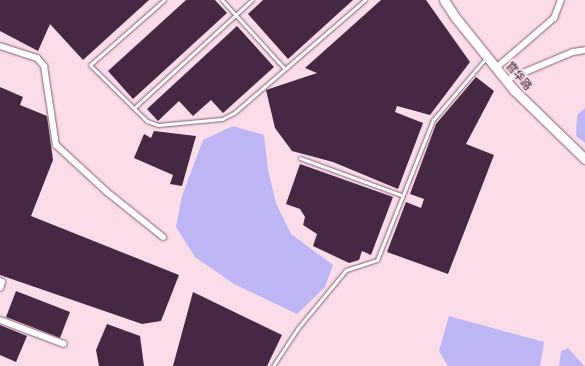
<!DOCTYPE html>
<meta charset="utf-8">
<style>
body{margin:0}
#map{position:relative;width:585px;height:366px;overflow:hidden;background:#fadde9;font-family:"PT Sans","Noto Sans SC",sans-serif}
div>[style]{position:absolute}
.water>*{inset:0;background:#bdb5f4}
.building>*{inset:0;background:#452843}
.roads{filter:drop-shadow(0 0 1px #865c70) drop-shadow(0 0 1px #865c70)}
.lane>*{height:3px;margin:-1.5px;padding:0 1.5px;transform-origin:1.5px;border-radius:1.5px;background:#fff}
.street>*{height:6px;margin:-3px;padding:0 3px;transform-origin:3px;border-radius:3px;background:#fff}
.secondary>*{height:9px;margin:-4.5px;padding:0 4.5px;transform-origin:4.5px;border-radius:4.5px;background:#fff}
span{translate:-50% -50%;white-space:nowrap;text-align:center;line-height:1.15;-webkit-text-stroke:4px #fadde9;paint-order:stroke}
.street-label{font-size:11px;color:#301f27}
</style>
<div id="map">
<div class="water">
<div style="clip-path:polygon(585px 108px,585px 143px,576px 136px,577px 115px)"></div>
<div style="clip-path:polygon(233px 126px,264px 135px,268px 170px,276px 203px,291px 234px,333px 265px,325px 287px,297px 314px,234px 284px,195px 257px,176px 227px,182px 196px,203px 140px)"></div>
<div style="clip-path:polygon(449px 316px,544px 342px,540px 366px,448px 366px,439px 351px)"></div>
<div style="clip-path:polygon(568px 348px,584px 366px,559px 366px,561px 351px)"></div>
</div>
<div class="building">
<div style="clip-path:polygon(0 0,149px 0,83px 60px,50px 24px,38px 51px,0 31px)"></div>
<div style="clip-path:polygon(186px 0,215px 0,227px 13px,133px 99px,108px 71px)"></div>
<div style="clip-path:polygon(263px 0,353px 0,288px 59px,248px 14px)"></div>
<div style="clip-path:polygon(381px 0,426px 0,470px 62px,430px 115px,397px 106px,395px 112px,423px 123px,398px 189px,333px 162px,292px 151px,275px 128px,266px 90px,317px 73px,305px 68px)"></div>
<div style="clip-path:polygon(237px 26px,274px 67px,223px 113px,211px 100px,193px 116px,179px 101px,158px 121px,147px 109px)"></div>
<div style="clip-path:polygon(476px 77px,494px 91px,466px 144px,494px 155px,448px 274px,387px 252px,406px 202px,421px 208px,424px 199px,410px 194px,436px 124px)"></div>
<div style="clip-path:polygon(0 87px,23px 97px,20px 105px,47px 116px,53px 160px,31px 216px,179px 275px,161px 321px,142px 324px,0 275px)"></div>
<div style="clip-path:polygon(154px 131px,196px 136px,182px 186px,170px 184px,173px 175px,134px 158px,144px 134px,151px 138px)"></div>
<div style="clip-path:polygon(300px 164px,393px 197px,371px 255px,362px 251px,359px 260px,349px 263px,313px 246px,317px 234px,303px 225px,305px 217px,300px 209px,286px 204px)"></div>
<div style="clip-path:polygon(16px 291px,70px 312px,60px 338px,6px 317px)"></div>
<div style="clip-path:polygon(193px 292px,282px 335px,267px 366px,173px 366px)"></div>
<div style="clip-path:polygon(107px 324px,140px 336px,144px 366px,99px 366px,96px 350px)"></div>
<div style="clip-path:polygon(0 325px,27px 336px,16px 362px,0 355px)"></div>
</div>
<div class="roads">
<div class="lane">
<div style="left:164px;top:0;width:98px;rotate:138.7deg"></div>
<div style="left:90px;top:65px;width:80px;rotate:44.5deg"></div>
<div style="left:147px;top:121px;width:12px;rotate:20deg"></div>
<div style="left:158px;top:125px;width:64px;rotate:-5.4deg"></div>
<div style="left:222px;top:119px;width:13px;rotate:-27deg"></div>
<div style="left:234px;top:113px;width:173px;rotate:-40.8deg"></div>
<div style="left:222px;top:0;width:93px;rotate:47.6deg"></div>
<div style="left:134px;top:108px;width:160px;rotate:-42.5deg"></div>
<div style="left:300px;top:158px;width:108px;rotate:20.1deg"></div>
<div style="left:273px;top:366px;width:45px;rotate:-56.7deg"></div>
<div style="left:298px;top:328px;width:75px;rotate:-50.4deg"></div>
<div style="left:346px;top:270px;width:33px;rotate:-18deg"></div>
<div style="left:377px;top:260px;width:151px;rotate:-68.2deg"></div>
<div style="left:433px;top:120px;width:82px;rotate:-49.5deg"></div>
</div>
<div class="street">
<div style="left:0;top:46px;width:39px;rotate:18deg"></div>
<div style="left:37px;top:58px;width:11px;rotate:49deg"></div>
<div style="left:44px;top:66px;width:80px;rotate:81.4deg"></div>
<div style="left:56px;top:145px;width:69px;rotate:42.7deg"></div>
<div style="left:107px;top:192px;width:72px;rotate:38.8deg"></div>
<div style="left:496px;top:68px;width:77px;rotate:-40.8deg"></div>
<div style="left:554px;top:18px;width:19px;rotate:-69deg"></div>
<div style="left:506px;top:80px;width:73px;rotate:-22.7deg"></div>
<div style="left:573px;top:52px;width:12px;rotate:-9deg"></div>
<div style="left:0;top:281px;width:2px;rotate:27deg"></div>
<div style="left:2px;top:282px;width:6px;rotate:108deg"></div>
<div style="left:0;top:320px;width:68px;rotate:20.6deg"></div>
</div>
<div class="secondary">
<div style="left:444px;top:0;width:20px;rotate:57deg"></div>
<div style="left:455px;top:17px;width:94px;rotate:51.1deg"></div>
<div style="left:514px;top:90px;width:99px;rotate:44.2deg"></div>
</div>
</div>
<div class="street-label">
<span style="left:519px;top:76px;rotate:49deg">官华路</span>
</div>
</div>
